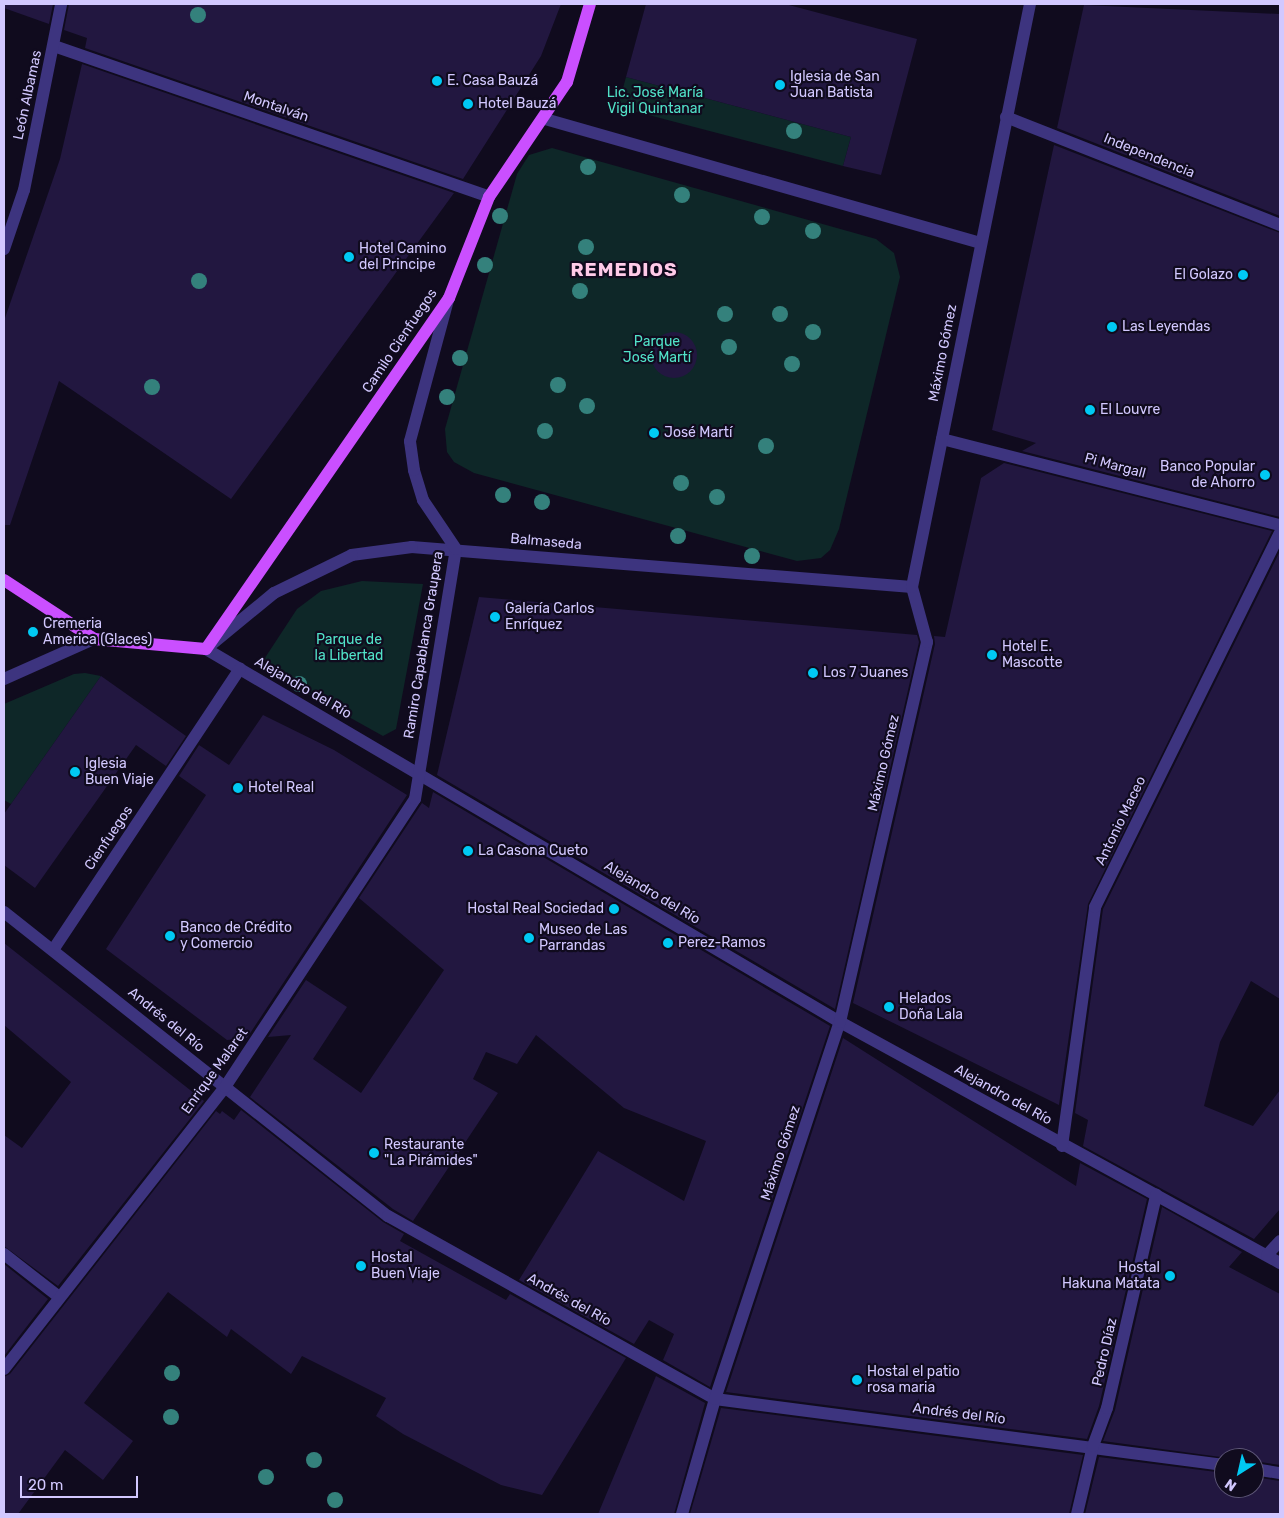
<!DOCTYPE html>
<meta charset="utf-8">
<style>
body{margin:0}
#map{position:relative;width:1284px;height:1518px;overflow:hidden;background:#100b1e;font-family:Rubik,sans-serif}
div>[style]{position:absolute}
.green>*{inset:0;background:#0e2728}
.building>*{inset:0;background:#221740}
.round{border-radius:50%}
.minor>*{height:12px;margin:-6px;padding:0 6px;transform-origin:6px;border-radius:6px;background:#3d347f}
.major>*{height:12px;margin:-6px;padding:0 6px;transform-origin:6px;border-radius:6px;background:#ca4fff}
.trees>*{width:16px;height:16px;margin:-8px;border-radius:50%;background:#34817c}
.dots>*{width:14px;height:14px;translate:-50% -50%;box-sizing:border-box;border:2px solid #100b1e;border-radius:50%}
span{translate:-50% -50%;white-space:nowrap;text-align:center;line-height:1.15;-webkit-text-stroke:4.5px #100b1e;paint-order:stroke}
.poi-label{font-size:14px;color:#d2c8ff}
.left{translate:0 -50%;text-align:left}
.right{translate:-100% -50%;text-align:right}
.park-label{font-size:14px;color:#51e2c8}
.street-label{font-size:14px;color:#d2c8ff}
.district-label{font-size:19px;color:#ffcae8;font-weight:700;letter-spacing:1px}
.frame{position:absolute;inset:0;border:5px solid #d2c8ff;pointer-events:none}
.north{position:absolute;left:1214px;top:1448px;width:50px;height:50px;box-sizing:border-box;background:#100b1e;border:1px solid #5e5778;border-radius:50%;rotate:215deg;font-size:14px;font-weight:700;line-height:20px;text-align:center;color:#d2c8ff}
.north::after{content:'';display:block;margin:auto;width:18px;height:22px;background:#00c9f3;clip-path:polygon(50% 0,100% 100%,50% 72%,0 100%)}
.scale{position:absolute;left:20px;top:1476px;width:118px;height:22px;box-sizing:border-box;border:2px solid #d2c8ff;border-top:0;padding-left:6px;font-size:15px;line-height:18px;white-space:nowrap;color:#d2c8ff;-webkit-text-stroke:4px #100b1e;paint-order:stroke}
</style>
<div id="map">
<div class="green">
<div style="clip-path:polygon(626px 77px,851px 137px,843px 166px,618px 107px)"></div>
<div style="clip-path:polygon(552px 148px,876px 239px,894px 253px,900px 277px,839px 529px,830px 550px,821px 558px,797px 561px,474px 473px,454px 462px,447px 452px,445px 429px,517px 174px,529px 155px)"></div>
<div style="clip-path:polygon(362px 581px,423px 584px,396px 729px,383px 736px,259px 667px,297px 609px,321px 591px)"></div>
<div style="clip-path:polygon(85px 673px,101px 676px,11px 804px,4px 800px,4px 704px,74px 674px)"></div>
</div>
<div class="building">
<div style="clip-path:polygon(4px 4px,53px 4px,49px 24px,4px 8px)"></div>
<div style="clip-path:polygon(69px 4px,561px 4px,541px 56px,463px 179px,85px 48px,87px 38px,64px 30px)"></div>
<div style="clip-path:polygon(646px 4px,785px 4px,917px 39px,881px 175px,843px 166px,851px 137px,626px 77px)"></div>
<div style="clip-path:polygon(1084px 5px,1280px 14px,1280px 216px,1057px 128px)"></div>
<div style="clip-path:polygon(82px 64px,454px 193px,231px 499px,59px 381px,10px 525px,4px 525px,4px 321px,60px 159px)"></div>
<div style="clip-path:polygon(1054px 145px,1280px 233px,1280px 517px,1022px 451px,1036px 443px,992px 430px)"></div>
<div class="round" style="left:651px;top:332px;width:46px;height:46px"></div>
<div style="clip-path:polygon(1004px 463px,1272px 531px,1088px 904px,1059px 1105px,853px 1003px,935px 644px,934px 636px,945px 637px,981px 478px)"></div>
<div style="clip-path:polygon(1280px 551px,1280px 999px,1251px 981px,1220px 1042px,1204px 1106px,1253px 1126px,1280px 1090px,1280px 1209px,1254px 1239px,1083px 1146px,1088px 1120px,1075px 1113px,1103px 909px)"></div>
<div style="clip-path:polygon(479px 597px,917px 635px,919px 642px,835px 1009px,437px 775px)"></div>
<div style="clip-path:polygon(101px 676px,186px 736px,166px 766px,136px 745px,35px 888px,4px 865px,4px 814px)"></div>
<div style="clip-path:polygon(263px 715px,334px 750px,407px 795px,247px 1038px,227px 1040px,106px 949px,206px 795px,179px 776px,199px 745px,229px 765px)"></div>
<div style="clip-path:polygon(433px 792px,830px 1026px,710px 1387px,663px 1360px,674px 1334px,649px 1320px,634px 1344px,519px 1280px,598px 1151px,684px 1201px,706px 1141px,624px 1108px,536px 1035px,517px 1064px,486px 1052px,473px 1079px,498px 1093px,413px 1221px,393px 1209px,250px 1097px,291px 1035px,268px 1037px,306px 980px,347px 1007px,313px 1059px,361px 1093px,444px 970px,359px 898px,422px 803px,429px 808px)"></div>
<div style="clip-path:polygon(4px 943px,204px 1101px,58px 1286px,4px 1246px,4px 1135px,22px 1148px,71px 1082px,4px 1025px)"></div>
<div style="clip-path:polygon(843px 1038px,1076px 1186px,1080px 1163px,1147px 1199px,1099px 1406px,1087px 1439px,726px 1392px)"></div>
<div style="clip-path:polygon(241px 1110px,383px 1222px,404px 1234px,400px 1241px,506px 1300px,510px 1294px,626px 1358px,542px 1495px,501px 1485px,403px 1434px,376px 1416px,386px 1398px,302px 1356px,291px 1374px,231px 1329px,227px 1337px,168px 1292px,84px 1403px,133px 1441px,103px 1480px,65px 1450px,18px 1514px,4px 1514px,4px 1377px,10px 1374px,216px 1111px,220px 1114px,222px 1111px,234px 1120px)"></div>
<div style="clip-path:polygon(1162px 1207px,1242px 1252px,1229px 1267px,1280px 1294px,1280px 1465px,1254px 1461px,1254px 1458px,1228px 1458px,1103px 1441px,1115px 1410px)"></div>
<div style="clip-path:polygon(4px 1264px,48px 1299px,4px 1356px)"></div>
<div style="clip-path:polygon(656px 1376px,705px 1403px,674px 1514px,598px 1514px)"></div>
<div style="clip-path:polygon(721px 1408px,1083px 1455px,1069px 1514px,690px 1514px)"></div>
<div style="clip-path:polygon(1099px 1457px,1224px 1473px,1224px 1488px,1254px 1488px,1254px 1477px,1280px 1481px,1280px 1514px,1085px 1514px)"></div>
</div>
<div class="minor">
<div style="left:54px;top:46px;width:460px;rotate:19.1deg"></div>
<div style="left:1006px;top:117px;width:295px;rotate:21.5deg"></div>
<div style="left:545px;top:119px;width:452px;rotate:15.9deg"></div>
<div style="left:4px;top:249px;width:62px;rotate:-71.3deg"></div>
<div style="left:24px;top:190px;width:190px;rotate:-78.7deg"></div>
<div style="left:942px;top:439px;width:349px;rotate:14.3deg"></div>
<div style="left:912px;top:587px;width:502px;rotate:-175.43deg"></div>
<div style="left:412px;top:547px;width:61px;rotate:172.4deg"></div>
<div style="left:352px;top:555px;width:87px;rotate:154deg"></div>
<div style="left:274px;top:593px;width:88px;rotate:140.5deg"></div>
<div style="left:206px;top:649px;width:736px;rotate:30.47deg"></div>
<div style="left:840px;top:1022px;width:502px;rotate:28.71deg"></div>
<div style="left:4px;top:679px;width:98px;rotate:-24deg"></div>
<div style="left:4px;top:912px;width:490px;rotate:38.4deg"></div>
<div style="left:388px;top:1216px;width:375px;rotate:29.2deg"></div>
<div style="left:715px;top:1399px;width:513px;rotate:7.39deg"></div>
<div style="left:53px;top:950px;width:338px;rotate:-56.4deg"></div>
<div style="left:1062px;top:1146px;width:241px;rotate:-82.1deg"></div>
<div style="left:1095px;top:907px;width:417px;rotate:-63.7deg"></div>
<div style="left:4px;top:1254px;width:70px;rotate:38deg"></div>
<div style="left:1267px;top:1255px;width:19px;rotate:-47deg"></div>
<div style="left:4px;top:1369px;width:358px;rotate:-51.9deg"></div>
<div style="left:225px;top:1087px;width:345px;rotate:-56.6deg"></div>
<div style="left:415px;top:799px;width:253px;rotate:-80.7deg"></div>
<div style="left:456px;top:549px;width:59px;rotate:-124deg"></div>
<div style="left:423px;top:500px;width:31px;rotate:-107deg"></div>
<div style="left:414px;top:470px;width:29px;rotate:-98deg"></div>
<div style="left:410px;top:441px;width:146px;rotate:-74.9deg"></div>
<div style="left:1254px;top:1469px;width:26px;rotate:9deg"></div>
<div style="left:682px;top:1514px;width:120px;rotate:-74deg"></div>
<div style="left:715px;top:1399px;width:397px;rotate:-71.7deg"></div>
<div style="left:840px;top:1022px;width:390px;rotate:-77.1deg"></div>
<div style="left:927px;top:642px;width:57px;rotate:-105.3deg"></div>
<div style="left:912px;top:587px;width:595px;rotate:-78.56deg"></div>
<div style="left:1077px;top:1514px;width:70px;rotate:-76.8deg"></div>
<div style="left:1093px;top:1446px;width:40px;rotate:-69.8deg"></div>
<div style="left:1107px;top:1408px;width:219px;rotate:-77deg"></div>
</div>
<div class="major">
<div style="left:4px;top:580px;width:108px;rotate:33.2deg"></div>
<div style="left:94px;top:639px;width:112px;rotate:5.1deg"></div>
<div style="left:206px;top:649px;width:427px;rotate:-55.3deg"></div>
<div style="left:449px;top:298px;width:109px;rotate:-68.4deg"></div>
<div style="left:489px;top:197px;width:139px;rotate:-55.9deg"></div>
<div style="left:567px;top:82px;width:81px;rotate:-73.6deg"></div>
</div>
<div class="trees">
<div style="left:198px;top:15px"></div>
<div style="left:794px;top:131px"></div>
<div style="left:588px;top:167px"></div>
<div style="left:682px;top:195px"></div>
<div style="left:500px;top:216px"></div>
<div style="left:762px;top:217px"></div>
<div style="left:813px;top:231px"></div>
<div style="left:586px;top:247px"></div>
<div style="left:485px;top:265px"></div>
<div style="left:199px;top:281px"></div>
<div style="left:580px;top:291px"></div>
<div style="left:725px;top:314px"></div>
<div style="left:780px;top:314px"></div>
<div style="left:813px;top:332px"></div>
<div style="left:729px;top:347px"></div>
<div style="left:460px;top:358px"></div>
<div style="left:792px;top:364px"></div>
<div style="left:558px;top:385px"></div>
<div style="left:152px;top:387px"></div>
<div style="left:447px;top:397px"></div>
<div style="left:587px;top:406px"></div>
<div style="left:545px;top:431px"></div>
<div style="left:766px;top:446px"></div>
<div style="left:681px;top:483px"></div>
<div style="left:503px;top:495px"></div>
<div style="left:717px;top:497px"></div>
<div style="left:542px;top:502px"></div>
<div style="left:678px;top:536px"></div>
<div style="left:752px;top:556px"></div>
<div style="left:299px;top:684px"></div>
<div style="left:172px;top:1373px"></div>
<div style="left:171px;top:1417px"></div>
<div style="left:314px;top:1460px"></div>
<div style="left:266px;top:1477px"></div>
<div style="left:335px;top:1500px"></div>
</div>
<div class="dots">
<div style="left:437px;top:81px;background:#00c9f3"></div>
<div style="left:780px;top:85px;background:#00c9f3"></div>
<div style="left:468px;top:104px;background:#00c9f3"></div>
<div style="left:349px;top:257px;background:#00c9f3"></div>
<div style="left:1243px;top:275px;background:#00c9f3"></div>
<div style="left:1112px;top:327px;background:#00c9f3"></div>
<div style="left:1090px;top:410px;background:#00c9f3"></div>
<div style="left:654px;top:433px;background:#00c9f3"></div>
<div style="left:1265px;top:475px;background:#00c9f3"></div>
<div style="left:495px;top:617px;background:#00c9f3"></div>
<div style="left:33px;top:632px;background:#00c9f3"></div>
<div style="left:992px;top:655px;background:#00c9f3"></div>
<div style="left:813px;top:673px;background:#00c9f3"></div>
<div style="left:75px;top:772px;background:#00c9f3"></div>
<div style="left:238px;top:788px;background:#00c9f3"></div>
<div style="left:468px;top:851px;background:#00c9f3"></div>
<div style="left:614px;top:909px;background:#00c9f3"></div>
<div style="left:170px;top:936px;background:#00c9f3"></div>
<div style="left:529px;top:938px;background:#00c9f3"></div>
<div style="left:668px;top:943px;background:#00c9f3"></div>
<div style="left:889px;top:1007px;background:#00c9f3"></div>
<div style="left:374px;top:1153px;background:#00c9f3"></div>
<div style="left:361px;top:1266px;background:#00c9f3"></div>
<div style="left:1170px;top:1276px;background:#00c9f3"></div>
<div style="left:857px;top:1380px;background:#00c9f3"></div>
</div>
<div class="poi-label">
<span class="left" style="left:790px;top:85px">Iglesia de San<br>Juan Batista</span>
<span class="left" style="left:447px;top:81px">E. Casa Bauzá</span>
<span class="left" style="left:478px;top:104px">Hotel Bauzá</span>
<span class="left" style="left:359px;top:257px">Hotel Camino<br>del Principe</span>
<span class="right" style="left:1233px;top:275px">El Golazo</span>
<span class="left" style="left:1122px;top:327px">Las Leyendas</span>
<span class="left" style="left:1100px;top:410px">El Louvre</span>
<span class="left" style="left:664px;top:433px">José Martí</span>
<span class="right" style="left:1255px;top:475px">Banco Popular<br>de Ahorro</span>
<span class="left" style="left:505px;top:617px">Galería Carlos<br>Enríquez</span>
<span class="left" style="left:43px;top:632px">Cremeria<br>America (Glaces)</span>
<span class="left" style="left:1002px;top:655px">Hotel E.<br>Mascotte</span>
<span class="left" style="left:823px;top:673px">Los 7 Juanes</span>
<span class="left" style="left:85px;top:772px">Iglesia<br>Buen Viaje</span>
<span class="left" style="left:248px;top:788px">Hotel Real</span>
<span class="left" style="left:478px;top:851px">La Casona Cueto</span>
<span class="right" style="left:604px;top:909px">Hostal Real Sociedad</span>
<span class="left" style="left:180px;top:936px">Banco de Crédito<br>y Comercio</span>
<span class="left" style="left:539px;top:938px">Museo de Las<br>Parrandas</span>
<span class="left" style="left:678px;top:943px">Perez-Ramos</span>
<span class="left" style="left:899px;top:1007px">Helados<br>Doña Lala</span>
<span class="left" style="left:384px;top:1153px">Restaurante<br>"La Pirámides"</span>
<span class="left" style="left:371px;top:1266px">Hostal<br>Buen Viaje</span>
<span class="right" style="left:1160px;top:1276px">Hostal<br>Hakuna Matata</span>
<span class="left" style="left:867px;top:1380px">Hostal el patio<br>rosa maria</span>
</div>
<div class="park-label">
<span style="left:655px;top:101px">Lic. José María<br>Vigil Quintanar</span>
<span style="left:657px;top:350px">Parque<br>José Martí</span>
<span style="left:349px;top:648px">Parque de<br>la Libertad</span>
</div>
<div class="street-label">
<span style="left:28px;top:95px;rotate:-78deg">León Albamas</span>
<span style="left:276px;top:107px;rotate:19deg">Montalván</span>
<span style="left:1149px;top:156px;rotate:22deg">Independencia</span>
<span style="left:400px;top:341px;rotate:-56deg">Camilo Cienfuegos</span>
<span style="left:943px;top:353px;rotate:-79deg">Máximo Gómez</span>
<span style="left:1115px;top:466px;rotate:15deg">Pi Margall</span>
<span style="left:546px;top:542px;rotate:5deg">Balmaseda</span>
<span style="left:424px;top:645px;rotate:-81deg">Ramiro Capablanca Graupera</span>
<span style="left:303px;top:688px;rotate:30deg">Alejandro del Río</span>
<span style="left:884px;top:763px;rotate:-77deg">Máximo Gómez</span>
<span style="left:1121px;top:821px;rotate:-64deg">Antonio Maceo</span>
<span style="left:109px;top:838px;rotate:-56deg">Cienfuegos</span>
<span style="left:652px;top:893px;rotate:31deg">Alejandro del Río</span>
<span style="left:166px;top:1020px;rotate:39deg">Andrés del Río</span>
<span style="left:215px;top:1071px;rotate:-54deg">Enrique Malaret</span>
<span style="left:1003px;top:1095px;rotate:29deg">Alejandro del Río</span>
<span style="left:781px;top:1153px;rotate:-72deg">Máximo Gómez</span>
<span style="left:569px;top:1300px;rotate:29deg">Andrés del Río</span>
<span style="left:1105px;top:1352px;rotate:-77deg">Pedro Díaz</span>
<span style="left:959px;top:1414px;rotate:7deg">Andrés del Río</span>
</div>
<div class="district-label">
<span style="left:624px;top:270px">REMEDIOS</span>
</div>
<div class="frame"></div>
<div class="north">N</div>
<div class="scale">20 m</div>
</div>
